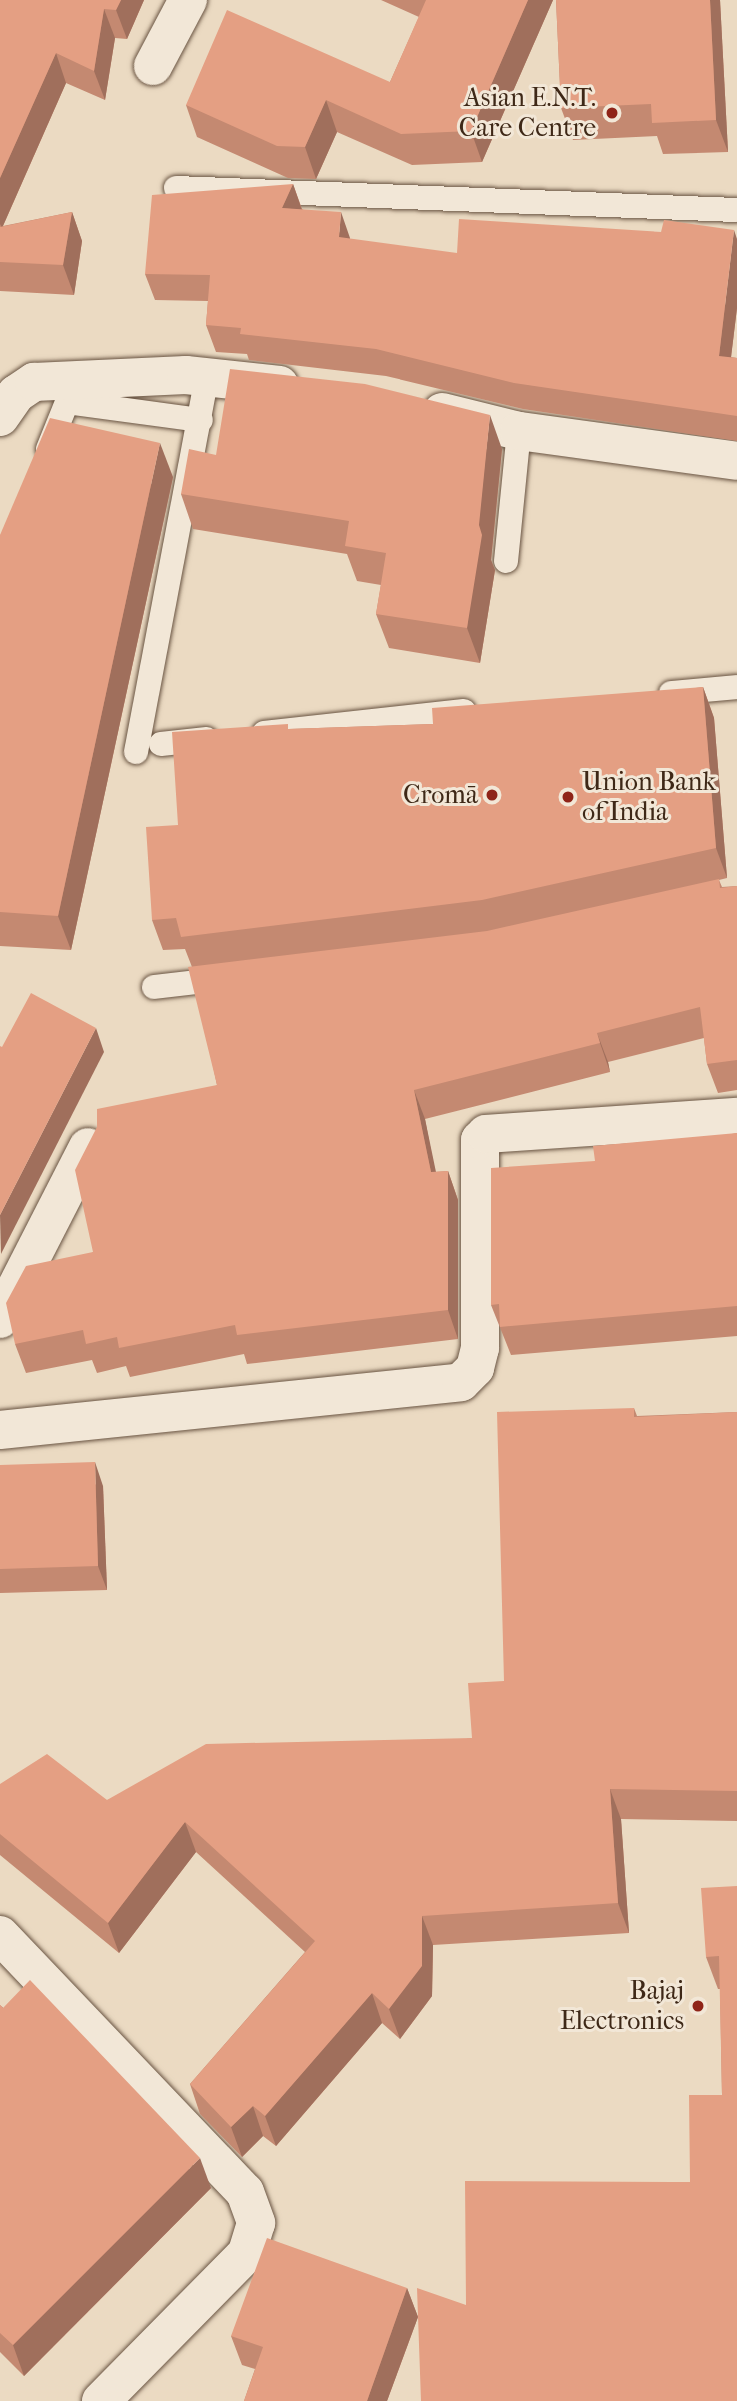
<!DOCTYPE html>
<meta charset="utf-8">
<style>
body{margin:0}
#map{position:relative;width:737px;height:2401px;overflow:hidden;background:#ebdac2;font-family:"IM FELL French Canon",serif}
div>[style]{position:absolute}
.roads{filter:drop-shadow(0 0 2px #695442) drop-shadow(0 0 2px #695442)}
.lane>*{height:24px;margin:-12px;padding:0 12px;transform-origin:12px;border-radius:12px;background:#f2e7d7}
.street>*{height:38px;margin:-19px;padding:0 19px;transform-origin:19px;border-radius:19px;background:#f2e7d7}
.wall>*{inset:0;background:#c48971}
.shaded-wall>*{inset:0;background:#a06f5c}
.building>*{inset:0;background:#e49f83}
.dots>*{width:19px;height:19px;translate:-50% -50%;box-sizing:border-box;border:4px solid #f2e7d7;border-radius:50%}
span{translate:-50% -50%;white-space:nowrap;text-align:center;line-height:1.15;-webkit-text-stroke:6px #f2e7d7;paint-order:stroke}
.poi-label{font-size:26px;color:#3e2817}
.right{translate:-100% -50%;text-align:right}
.left{translate:0 -50%;text-align:left}
</style>
<div id="map">
<div class="roads">
<div class="lane">
<div style="left:176px;top:188px;width:561px;rotate:2.25deg"></div>
<div style="left:48px;top:449px;width:51px;rotate:-68deg"></div>
<div style="left:67px;top:402px;width:135px;rotate:7.7deg"></div>
<div style="left:506px;top:561px;width:131px;rotate:-84.3deg"></div>
<div style="left:671px;top:693px;width:66px;rotate:-5.2deg"></div>
<div style="left:264px;top:733px;width:201px;rotate:-6.3deg"></div>
<div style="left:161px;top:744px;width:46px;rotate:-6.2deg"></div>
<div style="left:136px;top:752px;width:383px;rotate:-79.3deg"></div>
<div style="left:154px;top:987px;width:69px;rotate:-6.6deg"></div>
</div>
<div class="street">
<div style="left:153px;top:66px;width:75px;rotate:-62.1deg"></div>
<div style="left:442px;top:412px;width:79px;rotate:13.9deg"></div>
<div style="left:519px;top:431px;width:220px;rotate:7.8deg"></div>
<div style="left:0;top:417px;width:28px;rotate:-55deg"></div>
<div style="left:16px;top:394px;width:22px;rotate:-34deg"></div>
<div style="left:34px;top:382px;width:152px;rotate:-2.6deg"></div>
<div style="left:186px;top:375px;width:94px;rotate:6.1deg"></div>
<div style="left:0;top:1319px;width:193px;rotate:-62.9deg"></div>
<div style="left:0;top:1430px;width:463px;rotate:-5.9deg"></div>
<div style="left:461px;top:1382px;width:20px;rotate:-45deg"></div>
<div style="left:475px;top:1368px;width:21px;rotate:-76deg"></div>
<div style="left:480px;top:1348px;width:208px;rotate:-90deg"></div>
<div style="left:480px;top:1140px;width:8px;rotate:-45deg"></div>
<div style="left:486px;top:1134px;width:252px;rotate:-3.9deg"></div>
<div style="left:0;top:1935px;width:355px;rotate:46.4deg"></div>
<div style="left:245px;top:2192px;width:33px;rotate:70deg"></div>
<div style="left:256px;top:2223px;width:31px;rotate:107deg"></div>
<div style="left:247px;top:2253px;width:208px;rotate:134.6deg"></div>
</div>
</div>
<div class="wall">
<div style="clip-path:polygon(0 0,144px 0,127px 39px,115px 38px,105px 100px,66px 83px,3px 226px,72px 212px,82px 241px,74px 295px,0 291px)"></div>
<div style="clip-path:polygon(381px 0,553px 0,482px 162px,412px 165px,337px 132px,316px 179px,288px 178px,197px 137px,186px 105px,390px 82px,419px 17px)"></div>
<div style="clip-path:polygon(556px 0,720px 0,728px 152px,663px 154px,657px 136px,573px 140px,561px 108px)"></div>
<div style="clip-path:polygon(293px 184px,302px 209px,350px 239px,737px 308px,731px 357px,737px 358px,737px 441px,523px 409px,386px 376px,249px 360px,247px 354px,216px 352px,206px 325px,208px 301px,155px 300px,145px 274px)"></div>
<div style="clip-path:polygon(502px 449px,491px 560px,495px 570px,480px 663px,389px 648px,376px 614px,381px 585px,357px 581px,347px 554px,193px 529px,181px 494px,216px 455px)"></div>
<div style="clip-path:polygon(173px 477px,71px 950px,0 946px,0 535px)"></div>
<div style="clip-path:polygon(703px 687px,714px 718px,727px 878px,719px 880px,722px 887px,737px 886px,737px 1090px,718px 1093px,707px 1064px,704px 1038px,608px 1062px,610px 1072px,425px 1119px,435px 1172px,448px 1171px,458px 1200px,458px 1339px,247px 1364px,244px 1354px,130px 1377px,126px 1366px,97px 1373px,92px 1360px,26px 1373px,15px 1344px,93px 1252px,217px 1085px,192px 967px,185px 949px,163px 950px,152px 920px,178px 825px,289px 729px,433px 724px)"></div>
<div style="clip-path:polygon(737px 1133px,737px 1336px,511px 1355px,491px 1305px,595px 1161px)"></div>
<div style="clip-path:polygon(634px 1408px,637px 1416px,737px 1412px,737px 1821px,621px 1819px,629px 1933px,433px 1945px,432px 1996px,400px 2039px,382px 2023px,276px 2146px,263px 2136px,242px 2157px,200px 2114px,190px 2084px,305px 1952px,196px 1852px,119px 1953px,0 1855px,0 1784px,107px 1800px,472px 1738px,504px 1681px)"></div>
<div style="clip-path:polygon(0 1465px,103px 1486px,107px 1590px,0 1593px)"></div>
<div style="clip-path:polygon(737px 1886px,737px 2401px,466px 2305px,690px 2182px,722px 2095px,720px 1989px,718px 1989px,706px 1957px)"></div>
<div style="clip-path:polygon(0 2005px,211px 2188px,24px 2376px,0 2352px)"></div>
<div style="clip-path:polygon(407px 2288px,418px 2317px,387px 2401px,244px 2401px,255px 2369px,242px 2365px,231px 2336px)"></div>
</div>
<div class="shaded-wall">
<div style="clip-path:polygon(121px 0,144px 0,127px 39px,116px 10px)"></div>
<div style="clip-path:polygon(528px 0,553px 0,482px 162px,471px 131px)"></div>
<div style="clip-path:polygon(710px 0,720px 0,728px 152px,716px 120px)"></div>
<div style="clip-path:polygon(104px 9px,115px 38px,105px 100px,94px 71px)"></div>
<div style="clip-path:polygon(56px 53px,66px 83px,2px 228px,0 224px,0 178px)"></div>
<div style="clip-path:polygon(326px 100px,337px 132px,316px 179px,305px 147px)"></div>
<div style="clip-path:polygon(293px 184px,302px 210px,282px 208px)"></div>
<div style="clip-path:polygon(72px 212px,82px 241px,74px 295px,63px 265px)"></div>
<div style="clip-path:polygon(341px 212px,350px 238px,349px 264px,339px 237px)"></div>
<div style="clip-path:polygon(734px 230px,737px 239px,737px 308px,728px 382px,719px 356px)"></div>
<div style="clip-path:polygon(490px 415px,502px 449px,491px 560px,495px 570px,480px 663px,467px 628px)"></div>
<div style="clip-path:polygon(160px 443px,173px 477px,71px 950px,58px 916px)"></div>
<div style="clip-path:polygon(703px 687px,714px 718px,727px 878px,716px 848px)"></div>
<div style="clip-path:polygon(96px 1028px,104px 1052px,1px 1254px,0 1215px)"></div>
<div style="clip-path:polygon(597px 1033px,608px 1062px,610px 1072px,600px 1043px)"></div>
<div style="clip-path:polygon(414px 1090px,425px 1119px,442px 1201px,431px 1172px)"></div>
<div style="clip-path:polygon(448px 1171px,458px 1200px,458px 1339px,448px 1310px)"></div>
<div style="clip-path:polygon(95px 1462px,103px 1486px,107px 1590px,98px 1566px)"></div>
<div style="clip-path:polygon(610px 1789px,621px 1819px,629px 1933px,618px 1903px)"></div>
<div style="clip-path:polygon(185px 1822px,196px 1852px,119px 1953px,108px 1923px)"></div>
<div style="clip-path:polygon(422px 1916px,433px 1945px,432px 1996px,400px 2039px,389px 2009px)"></div>
<div style="clip-path:polygon(372px 1993px,382px 2023px,276px 2146px,265px 2116px)"></div>
<div style="clip-path:polygon(253px 2106px,263px 2136px,242px 2157px,231px 2127px)"></div>
<div style="clip-path:polygon(200px 2158px,211px 2188px,24px 2376px,13px 2345px)"></div>
<div style="clip-path:polygon(407px 2288px,418px 2317px,387px 2401px,367px 2401px)"></div>
</div>
<div class="building">
<div style="clip-path:polygon(0 0,121px 0,116px 10px,104px 9px,94px 71px,56px 53px,0 178px)"></div>
<div style="clip-path:polygon(426px 0,528px 0,471px 131px,401px 134px,326px 100px,305px 147px,277px 146px,186px 105px,227px 10px,390px 82px)"></div>
<div style="clip-path:polygon(556px 0,710px 0,716px 120px,652px 123px,651px 104px,561px 108px)"></div>
<div style="clip-path:polygon(293px 184px,282px 208px,341px 212px,339px 237px,457px 253px,459px 219px,661px 232px,664px 220px,734px 230px,719px 356px,737px 358px,737px 416px,514px 383px,376px 349px,240px 334px,241px 328px,206px 325px,210px 275px,145px 274px,152px 195px)"></div>
<div style="clip-path:polygon(72px 212px,63px 265px,0 262px,0 227px)"></div>
<div style="clip-path:polygon(230px 369px,365px 384px,490px 415px,479px 525px,482px 535px,467px 628px,376px 614px,386px 553px,345px 546px,349px 521px,181px 494px,189px 449px,216px 455px)"></div>
<div style="clip-path:polygon(50px 418px,160px 443px,58px 916px,0 912px,0 535px)"></div>
<div style="clip-path:polygon(703px 687px,716px 848px,482px 900px,181px 937px,176px 918px,152px 920px,146px 827px,178px 825px,172px 732px,288px 724px,288px 729px,433px 724px,432px 708px)"></div>
<div style="clip-path:polygon(719px 879px,720px 888px,737px 886px,737px 1060px,707px 1064px,700px 1007px,597px 1033px,600px 1043px,414px 1090px,431px 1172px,448px 1171px,448px 1310px,237px 1335px,235px 1325px,119px 1348px,117px 1337px,86px 1344px,83px 1330px,15px 1344px,6px 1303px,26px 1266px,93px 1252px,75px 1170px,97px 1127px,97px 1109px,217px 1085px,188px 967px,487px 931px)"></div>
<div style="clip-path:polygon(31px 993px,96px 1028px,0 1215px,0 1046px,2px 1047px)"></div>
<div style="clip-path:polygon(737px 1133px,737px 1306px,500px 1327px,499px 1304px,491px 1305px,491px 1168px,595px 1161px,593px 1146px)"></div>
<div style="clip-path:polygon(634px 1408px,634px 1417px,737px 1412px,737px 1791px,610px 1789px,618px 1903px,422px 1916px,422px 1966px,389px 2009px,372px 1993px,265px 2116px,253px 2106px,231px 2127px,190px 2084px,315px 1941px,185px 1822px,108px 1923px,0 1834px,0 1784px,47px 1754px,107px 1800px,206px 1744px,472px 1738px,468px 1683px,504px 1681px,497px 1412px)"></div>
<div style="clip-path:polygon(95px 1462px,98px 1566px,0 1569px,0 1465px)"></div>
<div style="clip-path:polygon(737px 1886px,737px 2401px,421px 2401px,417px 2288px,466px 2305px,465px 2181px,690px 2182px,689px 2095px,722px 2095px,719px 1956px,706px 1957px,701px 1888px)"></div>
<div style="clip-path:polygon(30px 1980px,200px 2158px,13px 2345px,0 2333px,0 2005px,3px 2008px)"></div>
<div style="clip-path:polygon(267px 2238px,407px 2288px,367px 2401px,244px 2401px,263px 2347px,231px 2336px)"></div>
</div>
<div class="dots">
<div style="left:612px;top:113px;background:#8f2418"></div>
<div style="left:492px;top:795px;background:#8f2418"></div>
<div style="left:568px;top:797px;background:#8f2418"></div>
<div style="left:698px;top:2006px;background:#8f2418"></div>
</div>
<div class="poi-label">
<span class="right" style="left:596px;top:113px">Asian E.N.T.<br>Care Centre</span>
<span class="left" style="left:582px;top:797px">Union Bank<br>of India</span>
<span class="right" style="left:478px;top:795px">Cromā</span>
<span class="right" style="left:684px;top:2006px">Bajaj<br>Electronics</span>
</div>
</div>
